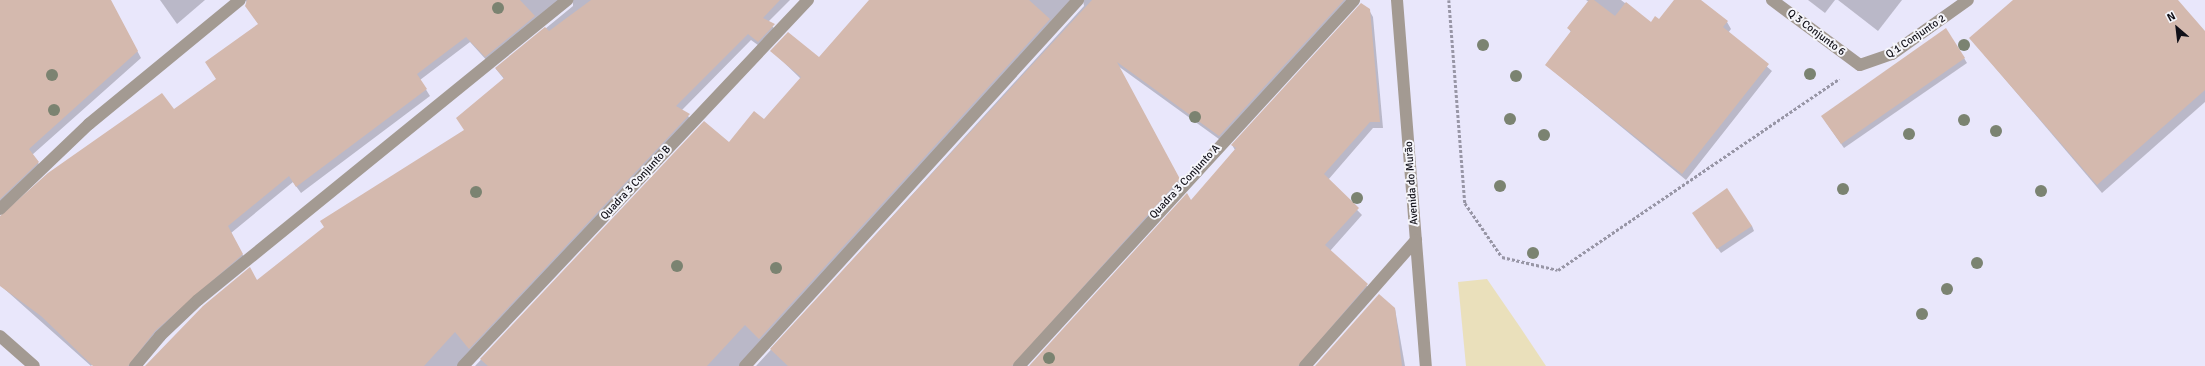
<!DOCTYPE html>
<meta charset="utf-8">
<style>
body{margin:0}
#map{position:relative;width:2205px;height:366px;overflow:hidden;background:#e9e7fb;font-family:Signika,sans-serif}
div>[style]{position:absolute}
.sand>*{inset:0;background:#eae0bb}
.shadow>*{inset:0;background:#0003}
.building>*{inset:0;background:#d4b9ae}
.path>*{height:2.5px;margin-top:-1.25px;transform-origin:0;background:repeating-linear-gradient(90deg,#9896a6 0 3px,transparent 0 5px)}
.minor>*{height:12px;margin:-6px;padding:0 6px;transform-origin:6px;border-radius:6px;background:#a39a92}
.trees>*{width:12px;height:12px;margin:-6px;border-radius:50%;background:#7b8371}
span{translate:-50% -50%;white-space:nowrap;text-align:center;line-height:1.15;-webkit-text-stroke:4px #f6f6fb;paint-order:stroke}
.street-label{font-size:11px;color:#111018}
.north{position:absolute;left:2157px;top:8px;width:40px;height:40px;-webkit-text-stroke:3px #f6f6fb;paint-order:stroke;rotate:332deg;font-size:11px;font-weight:700;line-height:16px;text-align:center;color:#111018}
.north::after{content:'';display:block;margin:auto;width:14px;height:18px;background:#111018;clip-path:polygon(50% 0,100% 100%,50% 72%,0 100%)}
</style>
<div id="map">
<div class="sand">
<div style="clip-path:polygon(1487px 279px,1520px 327px,1546px 366px,1466px 366px,1458px 282px)"></div>
</div>
<div class="shadow">
<div style="clip-path:polygon(0 0,110px 0,141px 58px,32px 155px,42px 168px,0 208px)"></div>
<div style="clip-path:polygon(160px 0,205px 0,177px 24px)"></div>
<div style="clip-path:polygon(240px 0,790px 0,768px 22px,777px 31px,762px 48px,751px 40px,682px 110px,693px 121px,462px 366px,147px 366px,257px 281px,465px 130px,504px 79px,496px 69px,573px 6px,573px 1px,566px 0,489px 63px,470px 42px,420px 80px,430px 96px,301px 193px,293px 182px,231px 233px,246px 261px,134px 366px,99px 366px,94px 362px,91px 366px,0 285px,0 217px,174px 111px,217px 79px,259px 24px,246px 1px)"></div>
<div style="clip-path:polygon(870px 0,1079px 0,744px 366px,475px 366px,704px 123px,729px 143px,764px 121px,801px 79px,772px 51px,819px 58px)"></div>
<div style="clip-path:polygon(1083px 0,1351px 0,1223px 142px,1118px 66px,1183px 186px,1018px 366px,756px 366px,1084px 6px)"></div>
<div style="clip-path:polygon(1586px 0,1621px 0,1651px 23px,1659px 21px,1675px 0,1700px 0,1727px 22px,1731px 29px,1728px 33px,1772px 71px,1686px 180px,1546px 65px,1571px 32px,1568px 28px,1589px 2px)"></div>
<div style="clip-path:polygon(1808px 0,1835px 0,1825px 13px)"></div>
<div style="clip-path:polygon(1838px 0,1902px 0,1878px 31px)"></div>
<div style="clip-path:polygon(2014px 0,2177px 0,2205px 32px,2205px 102px,2102px 193px,1970px 38px)"></div>
<div style="clip-path:polygon(1369px 10px,1373px 17px,1383px 128px,1373px 128px,1328px 180px,1362px 215px,1330px 251px,1371px 290px,1304px 366px,1031px 366px,1191px 202px,1235px 150px,1232px 145px)"></div>
<div style="clip-path:polygon(1964px 58px,1967px 63px,1844px 148px,1825px 121px)"></div>
<div style="clip-path:polygon(1696px 218px,1752px 226px,1754px 231px,1721px 253px)"></div>
<div style="clip-path:polygon(1395px 309px,1405px 366px,1316px 366px)"></div>
</div>
<div class="building">
<div style="clip-path:polygon(0 0,111px 0,138px 51px,29px 149px,39px 162px,0 199px)"></div>
<div style="clip-path:polygon(247px 0,520px 0,535px 16px,485px 57px,466px 37px,417px 74px,427px 89px,296px 187px,289px 176px,228px 226px,243px 254px,155px 331px,128px 366px,93px 366px,41px 316px,0 286px,0 216px,48px 173px,162px 93px,174px 109px,216px 79px,205px 62px,258px 24px,245px 6px)"></div>
<div style="clip-path:polygon(591px 0,780px 0,763px 18px,775px 24px,758px 42px,748px 34px,676px 106px,690px 114px,469px 349px,455px 332px,424px 366px,145px 366px,203px 306px,250px 267px,257px 280px,324px 227px,320px 221px,464px 130px,456px 118px,504px 78px,495px 68px,545px 27px,549px 31px)"></div>
<div style="clip-path:polygon(869px 0,1029px 0,1050px 19px,759px 339px,745px 325px,707px 366px,488px 366px,480px 359px,704px 121px,729px 142px,754px 111px,764px 119px,801px 77px,770px 51px,788px 32px,819px 57px)"></div>
<div style="clip-path:polygon(1092px 0,1344px 0,1219px 136px,1117px 62px,1180px 179px,1012px 366px,788px 366px,770px 349px)"></div>
<div style="clip-path:polygon(1589px 0,1594px 0,1615px 16px,1626px 2px,1651px 22px,1655px 16px,1659px 19px,1674px 0,1701px 0,1728px 21px,1723px 27px,1769px 64px,1682px 174px,1545px 65px,1571px 31px,1567px 28px)"></div>
<div style="clip-path:polygon(2013px 0,2178px 0,2205px 31px,2205px 90px,2097px 185px,1969px 38px)"></div>
<div style="clip-path:polygon(1361px 3px,1370px 9px,1380px 122px,1370px 122px,1324px 174px,1359px 208px,1325px 245px,1368px 284px,1298px 366px,1029px 366px,1187px 193px,1191px 200px,1236px 148px,1231px 145px)"></div>
<div style="clip-path:polygon(1946px 28px,1965px 58px,1841px 144px,1821px 116px)"></div>
<div style="clip-path:polygon(1727px 188px,1752px 226px,1717px 249px,1692px 213px)"></div>
<div style="clip-path:polygon(1379px 294px,1395px 308px,1402px 366px,1315px 366px)"></div>
</div>
<div class="path">
<div style="left:1449px;top:0;width:204px;rotate:85.5deg"></div>
<div style="left:1465px;top:203px;width:65px;rotate:55.6deg"></div>
<div style="left:1502px;top:257px;width:57px;rotate:13.1deg"></div>
<div style="left:1558px;top:270px;width:340px;rotate:-34.2deg"></div>
</div>
<div class="minor">
<div style="left:1397px;top:0;width:367px;rotate:85.5deg"></div>
<div style="left:1772px;top:0;width:109px;rotate:36.5deg"></div>
<div style="left:1860px;top:65px;width:34px;rotate:-19deg"></div>
<div style="left:1892px;top:54px;width:93px;rotate:-35.4deg"></div>
<div style="left:0;top:209px;width:123px;rotate:-43.7deg"></div>
<div style="left:89px;top:124px;width:195px;rotate:-39.4deg"></div>
<div style="left:0;top:336px;width:45px;rotate:41.4deg"></div>
<div style="left:135px;top:366px;width:39px;rotate:-50deg"></div>
<div style="left:160px;top:336px;width:52px;rotate:-43.5deg"></div>
<div style="left:198px;top:300px;width:476px;rotate:-39.1deg"></div>
<div style="left:463px;top:366px;width:503px;rotate:-46.69deg"></div>
<div style="left:745px;top:366px;width:495px;rotate:-47.7deg"></div>
<div style="left:1019px;top:366px;width:496px;rotate:-47.5deg"></div>
<div style="left:1305px;top:366px;width:168px;rotate:-48.6deg"></div>
</div>
<div class="trees">
<div style="left:498px;top:8px"></div>
<div style="left:1483px;top:45px"></div>
<div style="left:1964px;top:45px"></div>
<div style="left:1810px;top:74px"></div>
<div style="left:52px;top:75px"></div>
<div style="left:1516px;top:76px"></div>
<div style="left:54px;top:110px"></div>
<div style="left:1195px;top:117px"></div>
<div style="left:1510px;top:119px"></div>
<div style="left:1964px;top:120px"></div>
<div style="left:1996px;top:131px"></div>
<div style="left:1909px;top:134px"></div>
<div style="left:1544px;top:135px"></div>
<div style="left:1500px;top:186px"></div>
<div style="left:1843px;top:189px"></div>
<div style="left:2041px;top:191px"></div>
<div style="left:476px;top:192px"></div>
<div style="left:1357px;top:198px"></div>
<div style="left:1533px;top:253px"></div>
<div style="left:1977px;top:263px"></div>
<div style="left:677px;top:266px"></div>
<div style="left:776px;top:268px"></div>
<div style="left:1947px;top:289px"></div>
<div style="left:1922px;top:314px"></div>
<div style="left:1049px;top:358px"></div>
</div>
<div class="street-label">
<span style="left:1816px;top:33px;rotate:37deg">Q 3 Conjunto 6</span>
<span style="left:1916px;top:37px;rotate:-34deg">Q 1 Conjunto 2</span>
<span style="left:1185px;top:182px;rotate:-47deg">Quadra 3 Conjunto A</span>
<span style="left:636px;top:183px;rotate:-47deg">Quadra 3 Conjunto B</span>
<span style="left:1412px;top:183px;rotate:-94deg">Avenida do Murão</span>
</div>
<div class="north">N</div>
</div>
